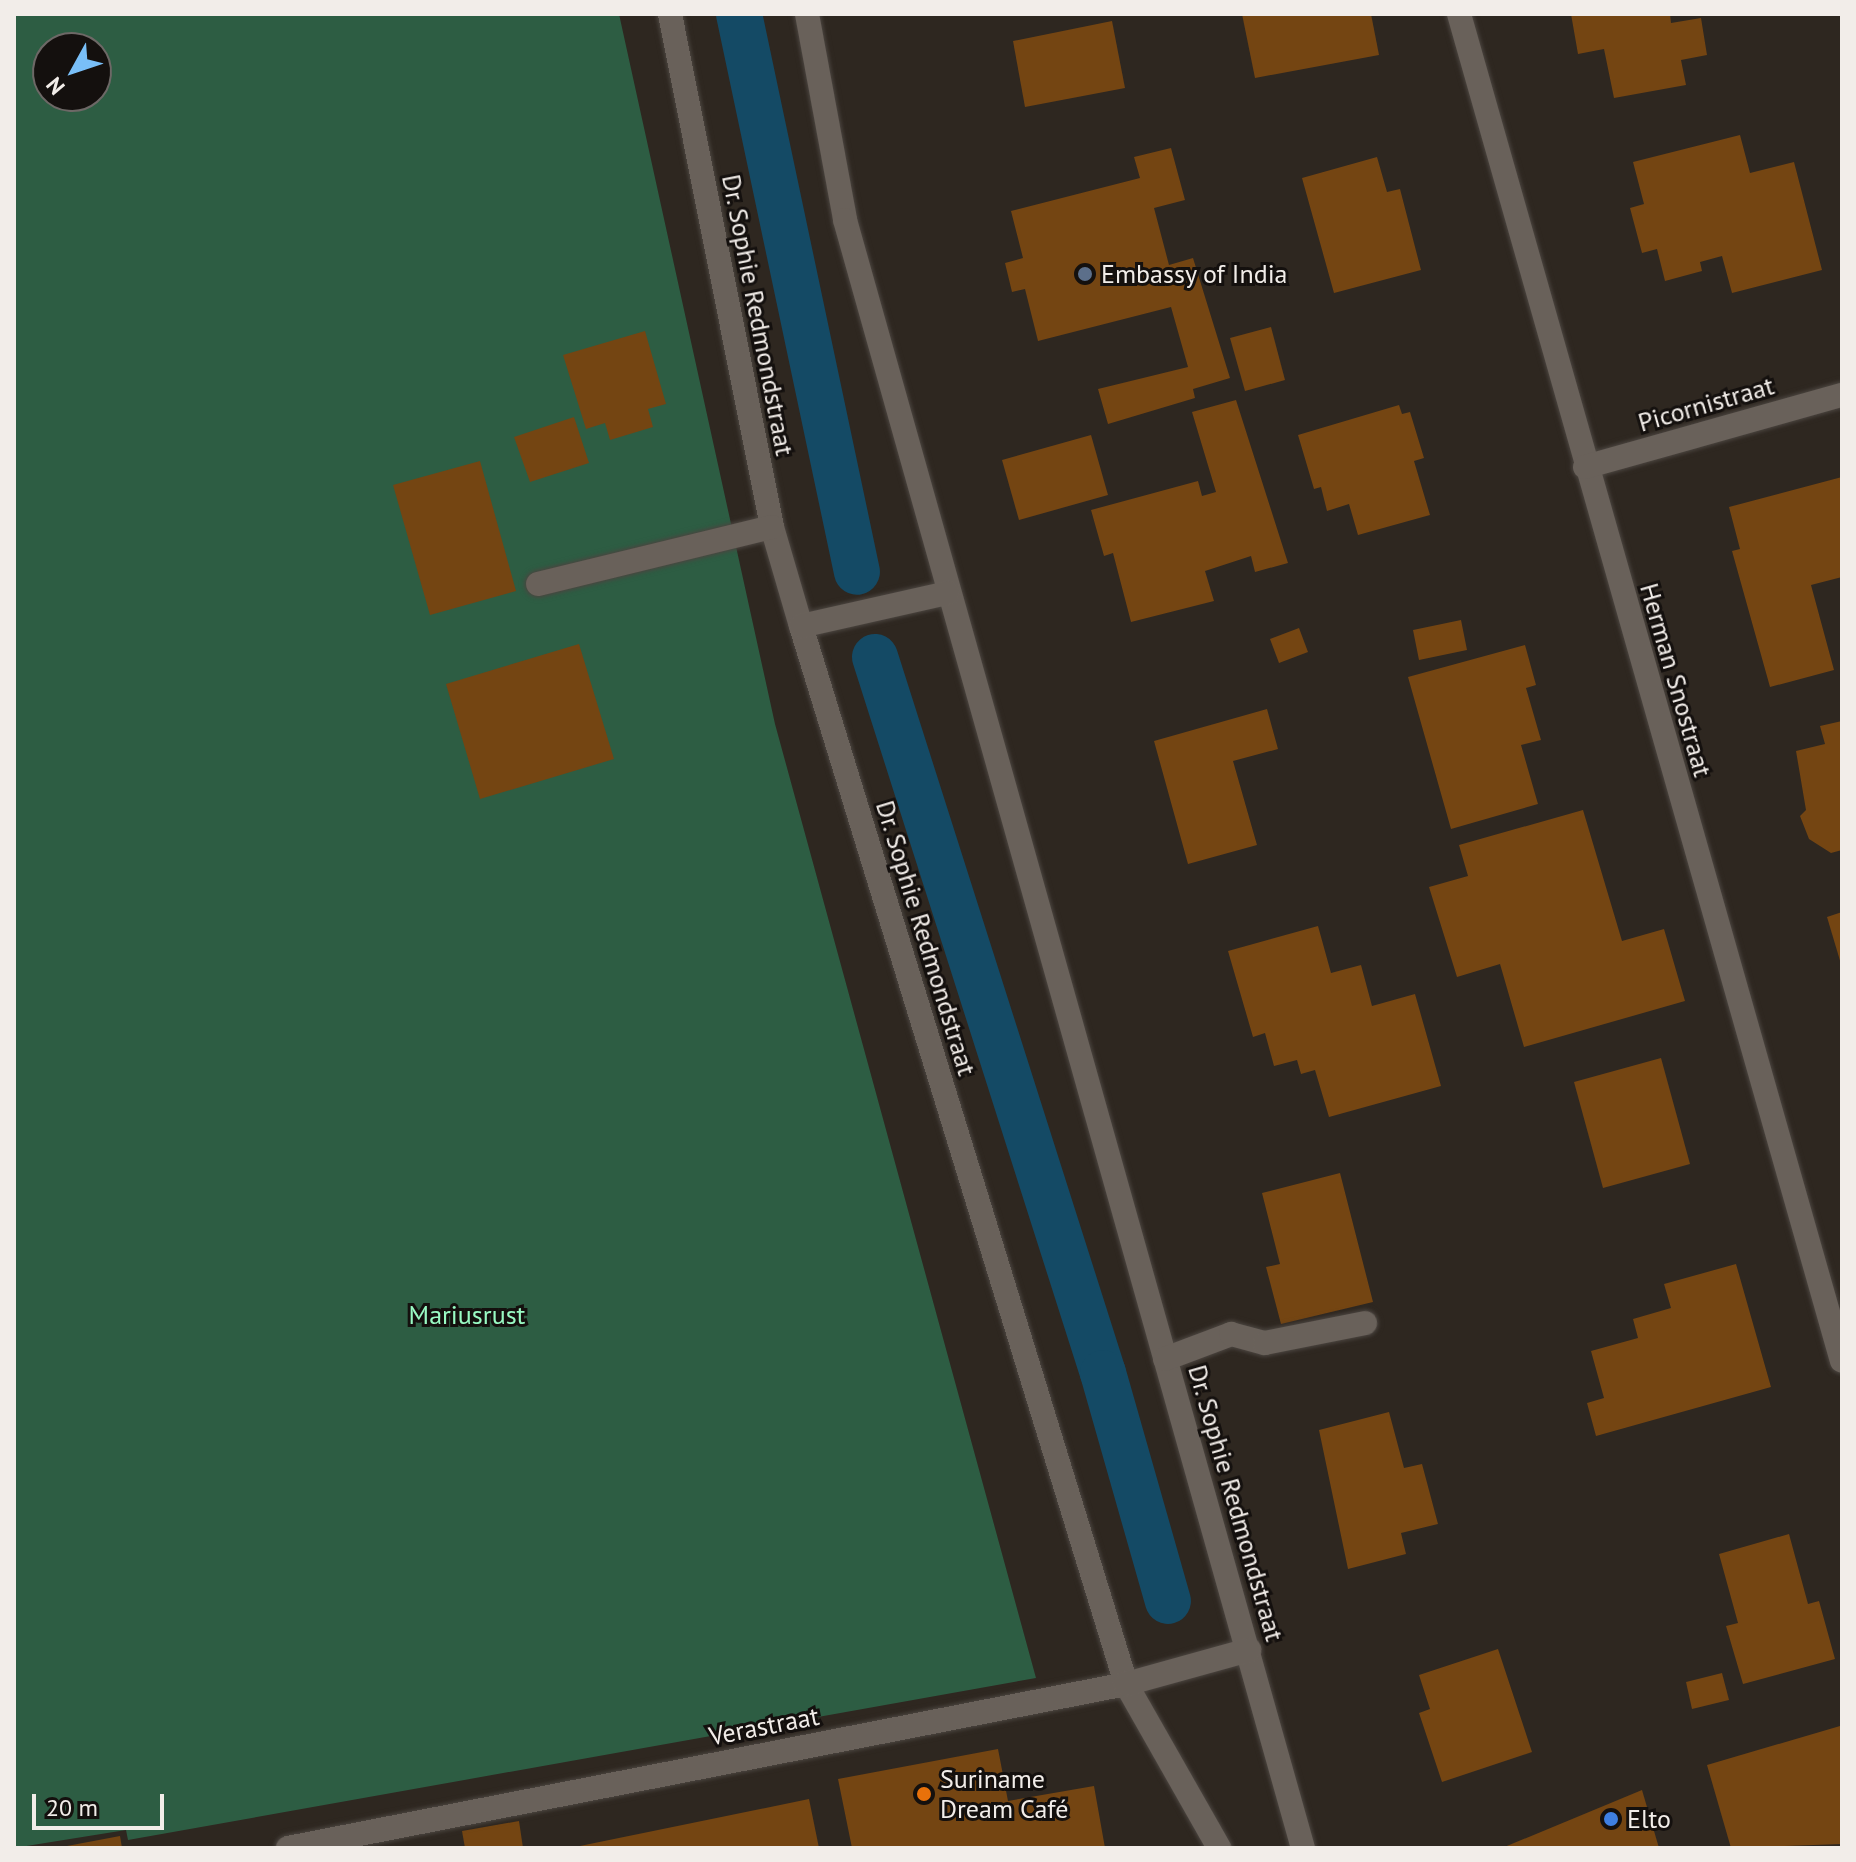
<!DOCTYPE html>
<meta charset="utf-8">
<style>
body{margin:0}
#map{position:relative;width:1856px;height:1862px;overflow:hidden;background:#2e2720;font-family:"PT Sans",sans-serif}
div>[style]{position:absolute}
.green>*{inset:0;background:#2d5d43}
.canal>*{height:46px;margin:-23px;padding:0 23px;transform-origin:23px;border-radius:23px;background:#144a65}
.building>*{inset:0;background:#744512}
.roads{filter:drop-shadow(0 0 2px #4b4540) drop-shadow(0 0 2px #4b4540)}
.minor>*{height:24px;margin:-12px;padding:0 12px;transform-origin:12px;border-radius:12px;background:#69615a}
.dots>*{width:22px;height:22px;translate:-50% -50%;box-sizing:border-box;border:4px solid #14100e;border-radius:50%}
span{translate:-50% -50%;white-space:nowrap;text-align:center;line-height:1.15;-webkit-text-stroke:6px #14100e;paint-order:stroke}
.poi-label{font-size:26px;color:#f2ede9}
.left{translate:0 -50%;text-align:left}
.street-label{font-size:26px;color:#f2ede9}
.park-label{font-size:26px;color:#99fac3}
.frame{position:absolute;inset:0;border:16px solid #f2ede9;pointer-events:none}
.north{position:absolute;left:32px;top:32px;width:80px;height:80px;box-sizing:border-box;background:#14100e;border:2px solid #6d6866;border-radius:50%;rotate:230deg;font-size:22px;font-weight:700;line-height:32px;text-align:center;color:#f2ede9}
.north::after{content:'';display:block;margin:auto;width:28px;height:36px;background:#79bff8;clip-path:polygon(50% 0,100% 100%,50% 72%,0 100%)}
.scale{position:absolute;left:32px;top:1794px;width:132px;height:36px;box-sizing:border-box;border:4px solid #f2ede9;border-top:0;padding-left:10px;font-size:24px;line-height:28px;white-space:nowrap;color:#f2ede9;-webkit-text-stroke:6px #14100e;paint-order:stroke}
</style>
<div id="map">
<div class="green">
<div style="clip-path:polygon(evenodd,14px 14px,619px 14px,775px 724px,1036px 1678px,128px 1840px,126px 1830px,14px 1848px,14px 14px,48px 48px,96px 48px,96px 96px,48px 96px,48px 48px)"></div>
</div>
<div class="canal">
<div style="left:739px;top:14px;width:570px;rotate:78.06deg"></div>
<div style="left:875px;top:657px;width:751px;rotate:72.34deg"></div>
<div style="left:1103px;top:1373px;width:237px;rotate:74.1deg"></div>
</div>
<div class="building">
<div style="clip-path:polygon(1242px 14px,1371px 14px,1379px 55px,1255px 78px)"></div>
<div style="clip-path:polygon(1571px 14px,1670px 14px,1671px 23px,1701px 18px,1707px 55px,1681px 60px,1686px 85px,1614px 98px,1604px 49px,1578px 54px)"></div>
<div style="clip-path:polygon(1112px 21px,1125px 88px,1025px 107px,1013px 41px)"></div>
<div style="clip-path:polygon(1740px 135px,1750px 173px,1794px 162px,1822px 270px,1732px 293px,1722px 256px,1700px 262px,1702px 271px,1665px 281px,1657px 249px,1642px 253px,1630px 208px,1644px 204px,1633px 162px)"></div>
<div style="clip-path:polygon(1171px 148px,1185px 200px,1154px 208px,1169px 265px,1193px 258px,1230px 378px,1193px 389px,1195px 398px,1108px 424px,1098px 389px,1188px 367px,1171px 307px,1038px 341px,1025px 289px,1012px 292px,1005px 263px,1023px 258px,1011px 211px,1140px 178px,1134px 157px)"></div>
<div style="clip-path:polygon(1377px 157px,1387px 192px,1400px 189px,1421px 270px,1334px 293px,1302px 178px)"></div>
<div style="clip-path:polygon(1271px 327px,1285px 380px,1245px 391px,1230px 338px)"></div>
<div style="clip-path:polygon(645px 331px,666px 404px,648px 409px,653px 427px,610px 440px,605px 423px,586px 429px,563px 355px)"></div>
<div style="clip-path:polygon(1236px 400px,1288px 563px,1255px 572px,1251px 556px,1205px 571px,1214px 601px,1131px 622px,1113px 553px,1104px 556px,1091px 510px,1198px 481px,1202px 496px,1216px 492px,1192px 412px)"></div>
<div style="clip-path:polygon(1399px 405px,1402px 414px,1410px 412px,1424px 458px,1414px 461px,1430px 515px,1358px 535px,1349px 504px,1327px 511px,1321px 487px,1314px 489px,1298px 435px)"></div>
<div style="clip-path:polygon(574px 417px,589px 463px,530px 482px,514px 437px)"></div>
<div style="clip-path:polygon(1091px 435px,1108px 495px,1019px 520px,1002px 460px)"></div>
<div style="clip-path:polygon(480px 461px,516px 591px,430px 615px,393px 485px)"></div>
<div style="clip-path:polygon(1842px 477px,1842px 577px,1811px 585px,1834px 670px,1770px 687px,1732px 551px,1740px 549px,1729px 507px)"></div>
<div style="clip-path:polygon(1461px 620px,1467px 650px,1419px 660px,1413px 630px)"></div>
<div style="clip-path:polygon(1299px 628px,1308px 652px,1279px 663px,1270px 639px)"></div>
<div style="clip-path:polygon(579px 644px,614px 759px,480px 799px,446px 684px)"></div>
<div style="clip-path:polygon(1525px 645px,1536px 685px,1526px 688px,1541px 740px,1521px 745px,1538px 804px,1451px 829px,1408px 677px)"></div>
<div style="clip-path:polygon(1267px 709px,1278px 749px,1233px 761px,1257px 845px,1188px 864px,1154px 741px)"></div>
<div style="clip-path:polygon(1842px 721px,1842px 850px,1831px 853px,1809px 839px,1800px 816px,1806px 810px,1796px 751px,1825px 744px,1820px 726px)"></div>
<div style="clip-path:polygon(1583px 810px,1622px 941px,1664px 929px,1685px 1001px,1524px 1047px,1500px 964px,1457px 977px,1429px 887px,1468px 876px,1459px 845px)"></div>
<div style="clip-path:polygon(1842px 912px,1842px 964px,1841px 964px,1827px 917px)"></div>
<div style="clip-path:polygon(1318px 926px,1331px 973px,1361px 965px,1372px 1006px,1415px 994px,1441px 1086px,1329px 1117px,1315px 1070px,1301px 1074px,1297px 1060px,1274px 1066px,1265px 1033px,1253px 1037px,1228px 951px)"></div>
<div style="clip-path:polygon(1661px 1058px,1690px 1164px,1603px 1188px,1574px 1082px)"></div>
<div style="clip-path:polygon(1340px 1173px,1373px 1302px,1281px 1324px,1266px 1267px,1280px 1264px,1262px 1193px)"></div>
<div style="clip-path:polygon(1736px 1264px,1771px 1387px,1596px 1436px,1587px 1403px,1604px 1398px,1591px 1351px,1638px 1338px,1633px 1319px,1671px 1308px,1664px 1284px)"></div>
<div style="clip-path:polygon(1389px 1412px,1404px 1468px,1422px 1464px,1438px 1524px,1401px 1533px,1406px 1554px,1348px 1569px,1319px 1430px)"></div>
<div style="clip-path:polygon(1789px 1534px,1808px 1604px,1819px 1601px,1835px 1659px,1743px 1684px,1726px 1626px,1738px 1623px,1719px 1554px)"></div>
<div style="clip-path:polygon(1498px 1649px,1532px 1752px,1442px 1782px,1419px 1713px,1430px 1709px,1419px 1675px)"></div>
<div style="clip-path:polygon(1722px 1673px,1729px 1700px,1692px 1709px,1686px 1682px)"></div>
<div style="clip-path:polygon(1840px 1726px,1842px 1844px,1731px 1848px,1707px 1765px)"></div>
<div style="clip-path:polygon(998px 1749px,1008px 1801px,1094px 1786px,1105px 1848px,852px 1848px,838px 1779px)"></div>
<div style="clip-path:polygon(1642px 1790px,1659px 1848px,1502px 1848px)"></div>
<div style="clip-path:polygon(809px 1799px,819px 1848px,575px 1848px,575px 1847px)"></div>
<div style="clip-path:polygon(519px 1821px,523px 1848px,465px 1848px,462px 1831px)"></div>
<div style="clip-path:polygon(120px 1836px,122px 1848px,67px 1848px,67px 1846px)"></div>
</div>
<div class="roads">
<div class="minor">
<div style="left:670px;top:14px;width:523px;rotate:78.75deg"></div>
<div style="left:772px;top:527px;width:103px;rotate:73.7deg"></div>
<div style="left:801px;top:626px;width:1107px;rotate:72.92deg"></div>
<div style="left:1126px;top:1684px;width:189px;rotate:60.4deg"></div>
<div style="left:807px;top:14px;width:209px;rotate:79.5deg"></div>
<div style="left:845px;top:220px;width:1691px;rotate:74.29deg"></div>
<div style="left:1459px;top:14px;width:1400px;rotate:74.13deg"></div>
<div style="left:1585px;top:467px;width:267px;rotate:-15.7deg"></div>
<div style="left:538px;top:584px;width:241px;rotate:-13.7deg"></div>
<div style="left:801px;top:626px;width:150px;rotate:-12.7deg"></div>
<div style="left:1165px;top:1359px;width:71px;rotate:-20.7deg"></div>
<div style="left:1231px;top:1334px;width:35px;rotate:15deg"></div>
<div style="left:1265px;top:1343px;width:102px;rotate:-11.3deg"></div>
<div style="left:288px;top:1848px;width:854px;rotate:-11.07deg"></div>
<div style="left:1126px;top:1684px;width:128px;rotate:-15.5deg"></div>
</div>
</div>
<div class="dots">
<div style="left:1085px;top:274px;background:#5c6f8a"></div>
<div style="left:924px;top:1794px;background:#e8710a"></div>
<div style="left:1611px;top:1819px;background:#3f7fe0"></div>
</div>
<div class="poi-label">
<span class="left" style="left:1101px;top:274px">Embassy of India</span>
<span class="left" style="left:940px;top:1794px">Suriname<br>Dream Café</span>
<span class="left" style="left:1627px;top:1819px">Elto</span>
</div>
<div class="street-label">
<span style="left:758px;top:315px;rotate:79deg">Dr. Sophie Redmondstraat</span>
<span style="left:1706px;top:404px;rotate:-16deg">Picornistraat</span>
<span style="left:1676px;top:680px;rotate:74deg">Herman Snostraat</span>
<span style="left:926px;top:938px;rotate:73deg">Dr. Sophie Redmondstraat</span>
<span style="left:1236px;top:1503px;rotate:74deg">Dr. Sophie Redmondstraat</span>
<span style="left:764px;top:1726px;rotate:-11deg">Verastraat</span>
</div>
<div class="park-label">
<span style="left:467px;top:1315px">Mariusrust</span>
</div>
<div class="frame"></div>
<div class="north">N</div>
<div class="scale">20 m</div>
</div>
